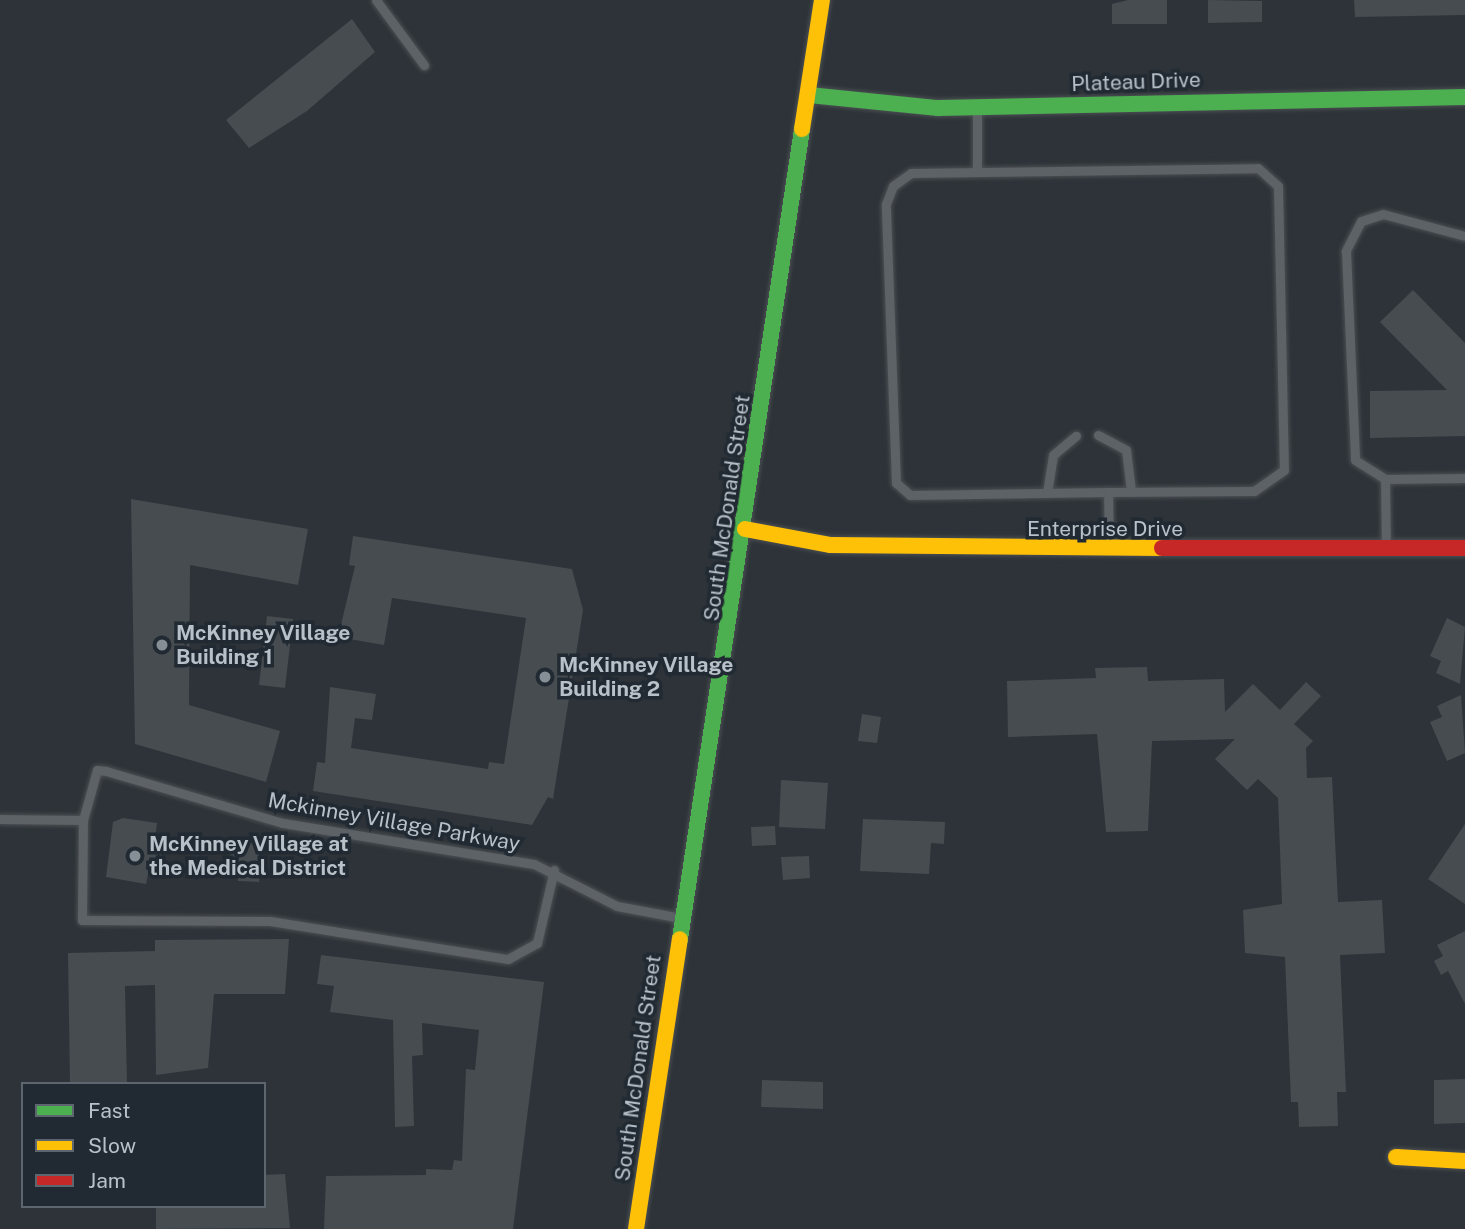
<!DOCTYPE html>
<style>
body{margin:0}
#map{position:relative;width:1465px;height:1229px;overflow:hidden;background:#2d3338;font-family:"Public Sans",sans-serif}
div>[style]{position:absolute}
.building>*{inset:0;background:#464c50}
.roads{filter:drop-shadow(0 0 2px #4b4f53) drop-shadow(0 0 2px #4b4f53)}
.lane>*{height:9px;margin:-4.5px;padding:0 4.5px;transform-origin:4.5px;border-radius:4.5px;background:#5d6266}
.fast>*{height:16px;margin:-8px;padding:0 8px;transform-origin:8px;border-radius:8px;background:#4caf50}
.slow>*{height:16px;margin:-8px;padding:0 8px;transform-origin:8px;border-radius:8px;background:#ffc107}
.jam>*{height:16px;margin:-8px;padding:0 8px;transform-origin:8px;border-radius:8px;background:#c62828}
.dots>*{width:19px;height:19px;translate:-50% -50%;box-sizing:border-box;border:4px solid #212a32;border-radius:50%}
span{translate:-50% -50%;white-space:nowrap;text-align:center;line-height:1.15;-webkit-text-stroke:7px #212a32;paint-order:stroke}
.street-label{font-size:21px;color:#b8c0c8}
.poi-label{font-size:21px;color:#b8c0c8;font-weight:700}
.left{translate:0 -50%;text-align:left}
.legend{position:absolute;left:21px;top:1082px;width:245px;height:126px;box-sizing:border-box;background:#212a32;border:2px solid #5d666e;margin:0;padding:9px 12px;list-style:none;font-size:21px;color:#b8c0c8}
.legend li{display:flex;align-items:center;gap:14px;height:35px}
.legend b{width:35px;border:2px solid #5d666e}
</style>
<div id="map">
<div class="building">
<div style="clip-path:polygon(1128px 0,1167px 0,1167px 24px,1112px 24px,1112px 4px)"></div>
<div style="clip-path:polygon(1208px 0,1262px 1px,1262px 22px,1208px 23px)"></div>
<div style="clip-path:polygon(1354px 0,1465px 0,1465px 15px,1355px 17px)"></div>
<div style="clip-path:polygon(352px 19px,375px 52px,307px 111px,249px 148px,226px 120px)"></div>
<div style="clip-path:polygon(1413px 290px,1465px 343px,1465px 436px,1370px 438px,1370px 391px,1447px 390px,1380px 322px)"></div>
<div style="clip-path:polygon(131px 499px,308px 529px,298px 585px,190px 565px,189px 705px,280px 731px,266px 782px,135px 744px)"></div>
<div style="clip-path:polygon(353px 536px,572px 569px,583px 610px,553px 799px,548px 797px,532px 825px,313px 791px,317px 762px,325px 763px,330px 687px,376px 694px,372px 720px,355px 718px,351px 748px,488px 769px,489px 762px,504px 764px,526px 618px,392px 598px,384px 645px,338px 637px,355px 566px,349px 565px)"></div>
<div style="clip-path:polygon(267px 616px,293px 619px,285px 688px,259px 685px)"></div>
<div style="clip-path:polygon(1447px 618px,1465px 627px,1460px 684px,1436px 673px,1441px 661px,1430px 656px)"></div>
<div style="clip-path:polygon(1147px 667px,1148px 681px,1224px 679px,1225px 712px,1253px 684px,1280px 710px,1306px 682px,1321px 696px,1294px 724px,1313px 741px,1306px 748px,1307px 778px,1332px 777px,1338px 902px,1382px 900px,1385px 953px,1340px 955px,1346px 1092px,1337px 1092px,1338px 1126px,1299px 1127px,1298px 1102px,1291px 1102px,1285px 957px,1245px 953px,1243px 910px,1282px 904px,1278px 798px,1258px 779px,1247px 790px,1215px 759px,1235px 739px,1152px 741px,1148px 831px,1106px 832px,1097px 734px,1008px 737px,1007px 681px,1096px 678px,1095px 668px)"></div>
<div style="clip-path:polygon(1461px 695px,1465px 753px,1447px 761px,1430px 722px,1442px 717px,1437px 706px)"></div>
<div style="clip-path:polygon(862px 714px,881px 717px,877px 743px,858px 741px)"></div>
<div style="clip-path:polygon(781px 780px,828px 783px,825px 829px,779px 827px)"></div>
<div style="clip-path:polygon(123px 818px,157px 823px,155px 841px,164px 843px,158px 871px,149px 870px,146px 884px,106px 877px,113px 822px)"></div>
<div style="clip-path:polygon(863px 819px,945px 822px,944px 844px,931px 843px,929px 874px,860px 871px)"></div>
<div style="clip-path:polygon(1465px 824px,1465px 904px,1428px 879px)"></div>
<div style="clip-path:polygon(775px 826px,776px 845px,752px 846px,751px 827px)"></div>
<div style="clip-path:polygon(242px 842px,262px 844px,259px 882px,238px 881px,238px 873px,229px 873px,230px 847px)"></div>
<div style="clip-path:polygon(809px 856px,810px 878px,783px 880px,781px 857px)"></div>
<div style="clip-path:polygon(1465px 931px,1465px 1004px,1448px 971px,1441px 975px,1434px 961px,1443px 956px,1437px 945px)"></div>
<div style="clip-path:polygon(289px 939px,285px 994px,214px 994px,208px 1068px,156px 1075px,155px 985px,125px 986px,127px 1084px,70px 1084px,68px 953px,155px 951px,155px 940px)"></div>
<div style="clip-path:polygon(321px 955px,544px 982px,513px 1229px,324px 1229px,326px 1176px,426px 1175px,426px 1169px,452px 1170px,454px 1160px,462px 1161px,466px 1069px,475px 1070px,479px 1030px,422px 1023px,423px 1055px,412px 1056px,414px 1126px,395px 1127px,393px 1020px,330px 1012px,334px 986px,317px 984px)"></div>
<div style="clip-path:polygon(1465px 1079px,1465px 1123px,1434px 1124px,1434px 1080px)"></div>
<div style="clip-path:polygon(762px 1080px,823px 1082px,823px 1109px,761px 1107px)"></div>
<div style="clip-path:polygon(285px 1174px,290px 1228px,156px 1229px,156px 1206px,264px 1206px,264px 1175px)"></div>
</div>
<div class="roads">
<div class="lane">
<div style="left:376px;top:0;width:81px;rotate:53.6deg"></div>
<div style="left:977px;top:110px;width:60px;rotate:90deg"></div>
<div style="left:1465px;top:236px;width:85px;rotate:-165deg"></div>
<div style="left:1383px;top:214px;width:23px;rotate:162deg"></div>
<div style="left:1361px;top:221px;width:34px;rotate:117deg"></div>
<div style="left:1346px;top:251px;width:209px;rotate:87.5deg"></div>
<div style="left:1355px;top:460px;width:36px;rotate:32deg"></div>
<div style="left:1385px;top:479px;width:80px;rotate:-0.7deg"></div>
<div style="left:1098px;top:435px;width:32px;rotate:28deg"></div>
<div style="left:1126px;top:450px;width:41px;rotate:83deg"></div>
<div style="left:1385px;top:479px;width:68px;rotate:89.2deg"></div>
<div style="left:1108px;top:492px;width:198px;rotate:179.1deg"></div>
<div style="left:910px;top:495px;width:18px;rotate:-139deg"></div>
<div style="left:896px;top:483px;width:279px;rotate:-92.1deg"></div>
<div style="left:886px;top:204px;width:19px;rotate:-69deg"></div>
<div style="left:893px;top:186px;width:22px;rotate:-36deg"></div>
<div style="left:911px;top:173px;width:347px;rotate:-0.8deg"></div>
<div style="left:1258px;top:168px;width:27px;rotate:42deg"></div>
<div style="left:1278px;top:186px;width:284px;rotate:88.8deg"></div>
<div style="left:1284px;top:470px;width:37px;rotate:145deg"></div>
<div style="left:1254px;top:491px;width:146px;rotate:179.6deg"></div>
<div style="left:1108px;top:492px;width:53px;rotate:88.9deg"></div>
<div style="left:1047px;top:493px;width:38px;rotate:-81deg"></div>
<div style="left:1053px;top:455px;width:30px;rotate:-40deg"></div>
<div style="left:0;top:819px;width:83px;rotate:0.7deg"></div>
<div style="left:83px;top:820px;width:52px;rotate:-74.4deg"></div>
<div style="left:97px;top:770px;width:9px;rotate:6deg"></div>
<div style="left:106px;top:771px;width:184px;rotate:16.4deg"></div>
<div style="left:283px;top:823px;width:254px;rotate:9.3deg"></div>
<div style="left:534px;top:864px;width:93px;rotate:26.8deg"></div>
<div style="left:617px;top:906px;width:65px;rotate:10.6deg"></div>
<div style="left:83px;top:820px;width:100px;rotate:90.6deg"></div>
<div style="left:82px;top:920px;width:188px;rotate:0.3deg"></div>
<div style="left:270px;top:921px;width:241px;rotate:9.1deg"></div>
<div style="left:508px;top:959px;width:33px;rotate:-29deg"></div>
<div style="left:537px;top:943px;width:75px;rotate:-76.9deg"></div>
</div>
<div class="fast">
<div style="left:809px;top:95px;width:130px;rotate:5.8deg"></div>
<div style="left:938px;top:108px;width:527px;rotate:-1.2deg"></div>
<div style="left:680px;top:939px;width:819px;rotate:-81.43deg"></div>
</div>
<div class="slow">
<div style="left:802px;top:129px;width:131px;rotate:-81.2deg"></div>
<div style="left:745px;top:529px;width:86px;rotate:10.7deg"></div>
<div style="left:830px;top:545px;width:332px;rotate:0.5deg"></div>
<div style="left:1396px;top:1157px;width:69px;rotate:3.3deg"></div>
<div style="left:636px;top:1229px;width:293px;rotate:-81.4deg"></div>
</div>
<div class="jam">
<div style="left:1162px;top:548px;width:303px"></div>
</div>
</div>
<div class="dots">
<div style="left:162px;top:645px;background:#878f96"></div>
<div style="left:545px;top:677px;background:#878f96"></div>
<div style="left:135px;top:856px;background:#878f96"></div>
</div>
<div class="street-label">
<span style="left:1136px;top:82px;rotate:-2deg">Plateau Drive</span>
<span style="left:727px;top:508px;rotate:-82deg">South McDonald Street</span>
<span style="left:1105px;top:529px">Enterprise Drive</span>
<span style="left:394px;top:822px;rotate:10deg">Mckinney Village Parkway</span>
<span style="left:638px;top:1068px;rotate:-82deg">South McDonald Street</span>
</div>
<div class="poi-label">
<span class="left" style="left:176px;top:645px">McKinney Village<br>Building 1</span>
<span class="left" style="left:559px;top:677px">McKinney Village<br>Building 2</span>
<span class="left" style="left:149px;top:856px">McKinney Village at<br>the Medical District</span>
</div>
<ul class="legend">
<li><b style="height:9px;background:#4caf50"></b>Fast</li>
<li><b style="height:9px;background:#ffc107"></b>Slow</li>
<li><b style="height:9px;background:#c62828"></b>Jam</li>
</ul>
</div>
